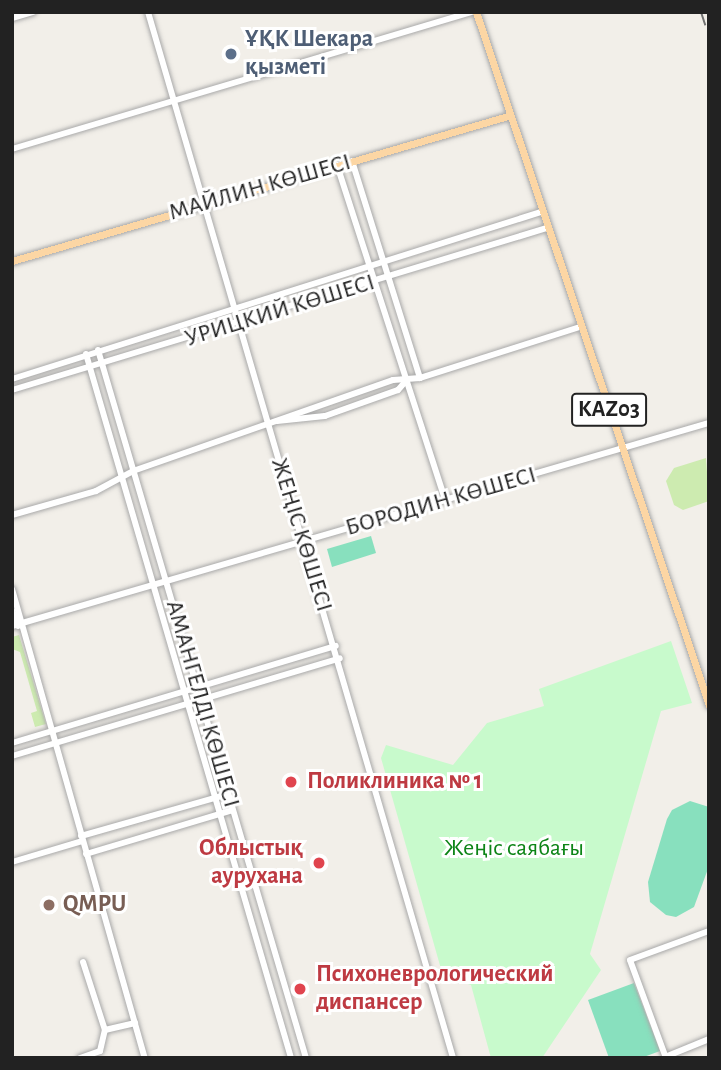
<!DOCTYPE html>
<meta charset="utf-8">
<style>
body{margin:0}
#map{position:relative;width:721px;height:1070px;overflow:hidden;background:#f2efe9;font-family:"Alegreya Sans",sans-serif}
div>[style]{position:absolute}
.grass>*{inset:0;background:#cdebb0}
.park>*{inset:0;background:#c8facc}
.pitch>*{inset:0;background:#88e0be}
.roads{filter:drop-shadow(0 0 2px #a9a9a9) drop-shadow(0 0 2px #a9a9a9)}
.minor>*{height:6px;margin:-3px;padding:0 3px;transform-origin:3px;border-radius:3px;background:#fff}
.major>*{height:7px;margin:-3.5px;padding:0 3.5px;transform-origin:3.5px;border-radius:3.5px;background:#fcd6a4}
.rail>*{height:2px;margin-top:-1px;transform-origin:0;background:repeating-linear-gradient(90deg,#707070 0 14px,transparent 0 28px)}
.dots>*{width:19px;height:19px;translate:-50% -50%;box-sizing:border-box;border:4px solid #fff;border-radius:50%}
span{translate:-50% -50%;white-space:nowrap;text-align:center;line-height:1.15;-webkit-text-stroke:6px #fff;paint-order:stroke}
.shield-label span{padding:2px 5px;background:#fff;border:2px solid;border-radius:5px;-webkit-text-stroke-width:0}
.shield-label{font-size:23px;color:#222;font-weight:700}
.service-label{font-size:24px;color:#4e5e75;font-weight:700}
.left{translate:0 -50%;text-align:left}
.street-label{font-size:24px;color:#222}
.health-label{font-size:24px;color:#be3a42;font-weight:700}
.right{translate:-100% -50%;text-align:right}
.park-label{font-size:24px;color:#0c8416}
.education-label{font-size:24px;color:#785e54;font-weight:700}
.frame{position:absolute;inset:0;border:14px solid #222;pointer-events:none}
</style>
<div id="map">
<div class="grass">
<div style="clip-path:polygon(706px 458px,709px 501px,683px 510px,674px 505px,666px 481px,674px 468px)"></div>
<div style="clip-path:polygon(19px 635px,46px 724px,35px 727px,31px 713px,37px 711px,20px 652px,12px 649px,12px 637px)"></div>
</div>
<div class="park">
<div style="clip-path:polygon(671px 641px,692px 703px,661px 711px,590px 954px,601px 970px,542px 1058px,491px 1058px,471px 985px,443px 976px,381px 758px,386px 745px,453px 765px,487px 723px,544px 706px,539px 689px)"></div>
</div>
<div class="pitch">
<div style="clip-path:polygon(371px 536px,376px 553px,332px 567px,327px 549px)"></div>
<div style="clip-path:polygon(690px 801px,709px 807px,709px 866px,694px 907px,676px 917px,666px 915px,650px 902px,648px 882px,667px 819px,672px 810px)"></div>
<div style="clip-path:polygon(634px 983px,660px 1051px,641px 1058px,609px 1058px,588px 1000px)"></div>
</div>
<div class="roads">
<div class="minor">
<div style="left:148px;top:12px;width:1090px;rotate:73.74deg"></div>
<div style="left:12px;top:18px;width:22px;rotate:-16deg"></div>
<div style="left:12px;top:149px;width:479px;rotate:-16.6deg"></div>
<div style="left:352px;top:161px;width:227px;rotate:72.6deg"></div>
<div style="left:337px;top:165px;width:352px;rotate:72.1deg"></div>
<div style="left:98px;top:350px;width:738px;rotate:73.63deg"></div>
<div style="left:86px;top:354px;width:733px;rotate:73.76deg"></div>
<div style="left:12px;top:379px;width:555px;rotate:-17.52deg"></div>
<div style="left:12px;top:390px;width:559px;rotate:-16.85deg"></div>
<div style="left:277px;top:421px;width:48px;rotate:-5.9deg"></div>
<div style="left:325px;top:416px;width:77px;rotate:-19.6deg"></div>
<div style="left:398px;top:390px;width:11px;rotate:-49deg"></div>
<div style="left:12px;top:515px;width:87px;rotate:-15.9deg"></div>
<div style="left:96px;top:491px;width:42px;rotate:-28.4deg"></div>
<div style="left:133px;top:471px;width:275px;rotate:-19.3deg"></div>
<div style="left:393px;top:380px;width:27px;rotate:-4deg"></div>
<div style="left:420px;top:378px;width:168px;rotate:-17.7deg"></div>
<div style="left:12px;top:589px;width:487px;rotate:74.2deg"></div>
<div style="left:12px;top:610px;width:17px;rotate:69deg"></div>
<div style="left:12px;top:626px;width:726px;rotate:-16.24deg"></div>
<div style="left:12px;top:743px;width:338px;rotate:-16.7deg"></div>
<div style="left:12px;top:756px;width:342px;rotate:-16.6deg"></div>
<div style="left:81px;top:836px;width:153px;rotate:-15.9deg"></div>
<div style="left:86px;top:854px;width:153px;rotate:-16.7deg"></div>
<div style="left:12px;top:862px;width:73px;rotate:-16.7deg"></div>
<div style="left:83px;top:962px;width:71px;rotate:72.1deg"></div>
<div style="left:105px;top:1030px;width:31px;rotate:-13deg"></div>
<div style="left:665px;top:1057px;width:48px;rotate:-22.2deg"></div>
<div style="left:80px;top:1058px;width:21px;rotate:-19deg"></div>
<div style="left:100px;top:1051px;width:22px;rotate:-77deg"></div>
<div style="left:666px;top:1058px;width:104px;rotate:-110.2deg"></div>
<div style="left:630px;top:960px;width:84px;rotate:-20.2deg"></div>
</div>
<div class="major">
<div style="left:476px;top:12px;width:731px;rotate:71.42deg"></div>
<div style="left:12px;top:261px;width:517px;rotate:-16.3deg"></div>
</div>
</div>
<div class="rail">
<div style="left:701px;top:12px;width:26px;rotate:72deg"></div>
</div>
<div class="dots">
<div style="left:231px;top:54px;background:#5c6f8a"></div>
<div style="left:291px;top:782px;background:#e0444e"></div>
<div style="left:319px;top:863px;background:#e0444e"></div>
<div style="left:49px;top:905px;background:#8d6e63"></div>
<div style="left:300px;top:989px;background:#e0444e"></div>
</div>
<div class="shield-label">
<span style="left:609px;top:410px">KАZ03</span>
</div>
<div class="service-label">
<span class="left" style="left:245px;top:54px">ҰҚК Шекара<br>қызметі</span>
</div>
<div class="street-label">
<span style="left:260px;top:188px;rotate:-16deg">МАЙЛИН КӨШЕСІ</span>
<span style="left:280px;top:311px;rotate:-17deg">УРИЦКИЙ КӨШЕСІ</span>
<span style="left:441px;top:502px;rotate:-16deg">БОРОДИН КӨШЕСІ</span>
<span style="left:301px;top:535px;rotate:73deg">ЖЕҢІС КӨШЕСІ</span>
<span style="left:202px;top:704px;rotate:74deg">АМАНГЕЛДІ КӨШЕСІ</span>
</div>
<div class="health-label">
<span class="left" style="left:307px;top:782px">Поликлиника № 1</span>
<span class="right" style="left:303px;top:863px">Облыстық<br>аурухана</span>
<span class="left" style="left:316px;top:989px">Психоневрологический<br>диспансер</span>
</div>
<div class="park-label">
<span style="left:514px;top:849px">Жеңіс саябағы</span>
</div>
<div class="education-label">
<span class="left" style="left:63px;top:905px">QMPU</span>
</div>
<div class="frame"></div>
</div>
